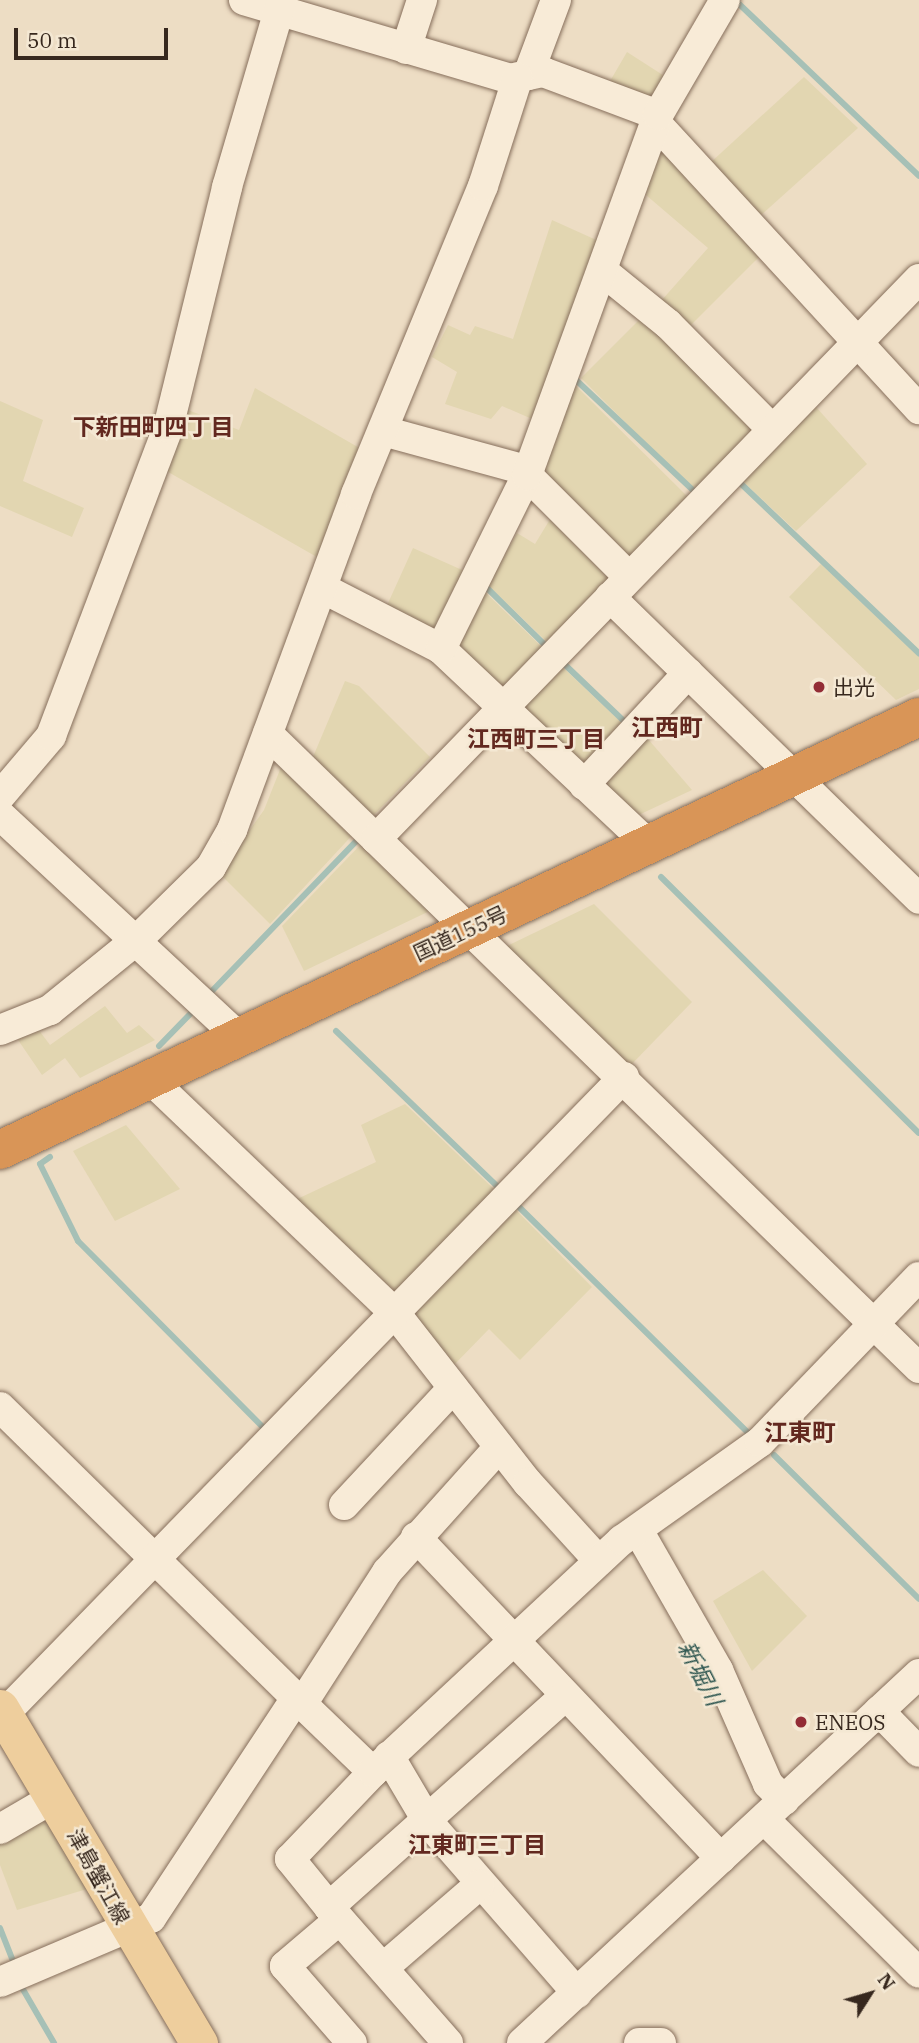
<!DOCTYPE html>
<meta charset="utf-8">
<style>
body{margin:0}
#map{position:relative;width:919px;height:2043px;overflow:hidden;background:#edddc4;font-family:"IBM Plex Serif","Noto Sans JP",serif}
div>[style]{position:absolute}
.farmland>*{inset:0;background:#e2d6b1}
.stream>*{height:6px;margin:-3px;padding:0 3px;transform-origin:3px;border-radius:3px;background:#a6c0b6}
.roads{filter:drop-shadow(0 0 2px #866e5b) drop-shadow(0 0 2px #866e5b)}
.minor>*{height:30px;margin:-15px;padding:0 15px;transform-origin:15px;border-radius:15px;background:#f8ebd7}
.major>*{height:37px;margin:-18.5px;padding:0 18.5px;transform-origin:18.5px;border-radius:18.5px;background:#eece9d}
.highway>*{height:38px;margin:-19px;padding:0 19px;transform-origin:19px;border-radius:19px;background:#d99557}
.dots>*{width:19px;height:19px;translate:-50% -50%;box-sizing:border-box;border:4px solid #f4e8d3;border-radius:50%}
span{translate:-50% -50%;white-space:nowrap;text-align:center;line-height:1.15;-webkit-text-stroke:5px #f4e8d3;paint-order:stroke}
.poi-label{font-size:21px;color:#37281e}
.left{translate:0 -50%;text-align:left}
.street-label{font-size:21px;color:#37281e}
.neighbourhood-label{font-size:23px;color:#62281f;font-weight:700}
.water-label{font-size:23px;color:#2e5650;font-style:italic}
.quarter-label{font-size:24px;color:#62281f;font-weight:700}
.north{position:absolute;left:835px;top:1959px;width:70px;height:70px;-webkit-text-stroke:5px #f4e8d3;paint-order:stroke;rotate:53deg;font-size:19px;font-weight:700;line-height:28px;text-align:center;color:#37281e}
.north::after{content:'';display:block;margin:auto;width:24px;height:32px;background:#37281e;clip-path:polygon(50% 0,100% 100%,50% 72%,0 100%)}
.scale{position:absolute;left:14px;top:28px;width:154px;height:32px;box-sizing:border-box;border:4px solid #37281e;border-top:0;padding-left:9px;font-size:21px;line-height:24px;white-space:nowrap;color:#37281e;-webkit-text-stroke:5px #f4e8d3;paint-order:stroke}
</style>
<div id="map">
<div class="farmland">
<div style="clip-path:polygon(627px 52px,669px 79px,657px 96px,645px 101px,606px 88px)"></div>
<div style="clip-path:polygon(804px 77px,858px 128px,759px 217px,710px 163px)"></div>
<div style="clip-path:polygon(667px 151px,762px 254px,688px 328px,661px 301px,708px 248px,646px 195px,657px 153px)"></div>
<div style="clip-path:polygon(552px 220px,603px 243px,539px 422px,502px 406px,491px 419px,445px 404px,457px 372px,432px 357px,448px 325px,470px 335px,475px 326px,513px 339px)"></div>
<div style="clip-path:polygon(646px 313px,765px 428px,694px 491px,581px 378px)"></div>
<div style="clip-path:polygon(574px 384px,692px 501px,633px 562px,537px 477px)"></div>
<div style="clip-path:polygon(255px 388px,363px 450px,322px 560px,163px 469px,183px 408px,239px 430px)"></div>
<div style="clip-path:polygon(808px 398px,867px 464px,796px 531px,735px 474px)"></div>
<div style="clip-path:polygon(0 401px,43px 420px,23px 481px,84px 508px,72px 537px,0 506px)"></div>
<div style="clip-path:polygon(555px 511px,615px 572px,551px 646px,488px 585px,517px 533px,535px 544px)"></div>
<div style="clip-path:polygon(413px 548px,471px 574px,441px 632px,384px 612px)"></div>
<div style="clip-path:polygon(821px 564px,919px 657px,919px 689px,896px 700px,789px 597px)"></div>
<div style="clip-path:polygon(485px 592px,546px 651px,503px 694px,455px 651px)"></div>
<div style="clip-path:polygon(555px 660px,624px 725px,581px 771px,514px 705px)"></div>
<div style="clip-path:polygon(345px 681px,359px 686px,430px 757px,368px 821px,310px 764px)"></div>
<div style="clip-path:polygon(642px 732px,692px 790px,630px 819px,594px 784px)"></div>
<div style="clip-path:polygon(285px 757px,358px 829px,270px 924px,219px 873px,264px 810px)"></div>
<div style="clip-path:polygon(367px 838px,438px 907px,304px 971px,282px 926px)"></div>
<div style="clip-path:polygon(594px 904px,692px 1002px,628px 1068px,505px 947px)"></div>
<div style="clip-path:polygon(105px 1006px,127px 1033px,139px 1025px,155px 1040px,80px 1078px,65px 1058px,42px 1075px,16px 1037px,35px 1025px,50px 1045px)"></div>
<div style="clip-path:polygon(405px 1104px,500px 1195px,399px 1302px,293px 1201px,376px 1162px,361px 1125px)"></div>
<div style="clip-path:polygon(126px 1125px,180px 1189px,115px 1221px,73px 1151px)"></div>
<div style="clip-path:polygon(511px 1205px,592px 1287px,520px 1360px,489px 1329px,451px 1368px,407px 1310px)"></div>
<div style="clip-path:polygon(763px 1570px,807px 1616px,752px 1671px,713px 1601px)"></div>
<div style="clip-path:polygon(37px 1817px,46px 1820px,87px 1889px,17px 1910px,0 1865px,0 1837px)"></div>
</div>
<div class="stream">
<div style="left:736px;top:1px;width:253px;rotate:43.7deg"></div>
<div style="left:575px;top:379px;width:166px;rotate:43.3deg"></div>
<div style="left:736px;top:479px;width:253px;rotate:43.6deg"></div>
<div style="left:488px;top:589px;width:84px;rotate:44.5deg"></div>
<div style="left:560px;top:660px;width:94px;rotate:43.7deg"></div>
<div style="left:661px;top:877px;width:363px;rotate:44.8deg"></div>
<div style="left:211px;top:992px;width:216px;rotate:-46.1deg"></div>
<div style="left:336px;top:1031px;width:229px;rotate:43.9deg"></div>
<div style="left:159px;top:1046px;width:53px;rotate:-45.8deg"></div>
<div style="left:50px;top:1157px;width:12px;rotate:145deg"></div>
<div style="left:40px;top:1164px;width:86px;rotate:63.7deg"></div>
<div style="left:78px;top:1241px;width:268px;rotate:45.2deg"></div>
<div style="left:515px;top:1203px;width:330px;rotate:44.6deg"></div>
<div style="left:774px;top:1455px;width:204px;rotate:44.8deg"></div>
<div style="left:0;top:1928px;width:41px;rotate:68.5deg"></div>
<div style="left:21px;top:1986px;width:66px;rotate:59.9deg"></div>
</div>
<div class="roads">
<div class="minor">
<div style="left:244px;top:0;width:277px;rotate:16.5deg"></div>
<div style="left:510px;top:79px;width:34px;rotate:-12deg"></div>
<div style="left:543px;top:72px;width:123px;rotate:20.5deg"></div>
<div style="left:406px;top:49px;width:52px;rotate:-71.9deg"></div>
<div style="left:528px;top:75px;width:80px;rotate:-69.5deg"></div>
<div style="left:656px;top:123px;width:389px;rotate:47.4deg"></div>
<div style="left:605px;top:273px;width:81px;rotate:39deg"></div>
<div style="left:668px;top:324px;width:148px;rotate:45.3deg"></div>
<div style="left:383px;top:431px;width:151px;rotate:15.3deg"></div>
<div style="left:527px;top:475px;width:144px;rotate:45deg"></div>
<div style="left:324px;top:589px;width:131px;rotate:27.1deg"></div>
<div style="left:441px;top:649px;width:284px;rotate:43.3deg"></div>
<div style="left:610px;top:597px;width:432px;rotate:44.3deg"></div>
<div style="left:441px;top:649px;width:194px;rotate:-63.7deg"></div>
<div style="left:527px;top:475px;width:383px;rotate:-70deg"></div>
<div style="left:658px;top:115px;width:133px;rotate:-59.8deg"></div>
<div style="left:268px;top:734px;width:151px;rotate:44.2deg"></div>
<div style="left:376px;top:839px;width:780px;rotate:-45.88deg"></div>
<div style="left:584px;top:785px;width:153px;rotate:-47.1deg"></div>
<div style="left:0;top:796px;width:79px;rotate:-49.6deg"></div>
<div style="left:51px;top:736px;width:329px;rotate:-69.2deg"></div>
<div style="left:168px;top:428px;width:248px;rotate:-76.2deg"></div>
<div style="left:227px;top:187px;width:195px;rotate:-73.6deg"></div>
<div style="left:0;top:815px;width:326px;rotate:42.9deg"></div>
<div style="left:376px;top:839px;width:758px;rotate:44.25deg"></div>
<div style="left:0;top:1030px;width:54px;rotate:-21.8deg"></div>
<div style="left:50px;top:1010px;width:114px;rotate:-39deg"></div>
<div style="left:139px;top:938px;width:101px;rotate:-44.6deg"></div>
<div style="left:211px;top:867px;width:43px;rotate:-60.4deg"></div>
<div style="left:232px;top:830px;width:358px;rotate:-69.7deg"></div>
<div style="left:356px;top:494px;width:333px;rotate:-67.6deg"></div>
<div style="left:483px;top:186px;width:114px;rotate:-72.2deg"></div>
<div style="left:150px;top:1079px;width:339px;rotate:43.7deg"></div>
<div style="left:395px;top:1313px;width:216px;rotate:52deg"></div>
<div style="left:528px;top:1483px;width:105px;rotate:47.7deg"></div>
<div style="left:0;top:1407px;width:415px;rotate:44.5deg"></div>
<div style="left:344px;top:1505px;width:160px;rotate:-47deg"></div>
<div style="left:639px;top:1532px;width:159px;rotate:60.2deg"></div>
<div style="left:718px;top:1670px;width:124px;rotate:66.3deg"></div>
<div style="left:768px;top:1784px;width:23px;rotate:45deg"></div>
<div style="left:416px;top:1537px;width:443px;rotate:46.5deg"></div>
<div style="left:302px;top:1704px;width:157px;rotate:-57.2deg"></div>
<div style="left:387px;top:1572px;width:168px;rotate:-48.1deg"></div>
<div style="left:879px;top:1711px;width:57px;rotate:45.7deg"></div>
<div style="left:4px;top:1714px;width:889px;rotate:-45.77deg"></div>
<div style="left:389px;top:1756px;width:77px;rotate:59.4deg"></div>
<div style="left:428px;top:1822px;width:227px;rotate:48.9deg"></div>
<div style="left:764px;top:1819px;width:218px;rotate:44.8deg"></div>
<div style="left:0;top:1829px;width:64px;rotate:-30.2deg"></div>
<div style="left:329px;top:1907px;width:62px;rotate:-129.1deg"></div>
<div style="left:290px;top:1859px;width:120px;rotate:-46.3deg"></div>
<div style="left:339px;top:1920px;width:71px;rotate:139.6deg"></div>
<div style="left:285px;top:1966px;width:102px;rotate:49deg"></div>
<div style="left:383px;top:1968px;width:127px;rotate:-40.8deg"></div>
<div style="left:0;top:1982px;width:164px;rotate:-23deg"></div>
<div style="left:151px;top:1918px;width:263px;rotate:-56.6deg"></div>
<div style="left:296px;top:1698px;width:107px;rotate:43.9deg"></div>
<div style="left:373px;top:1772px;width:340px;rotate:-43deg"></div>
<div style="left:622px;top:1540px;width:169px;rotate:-35.4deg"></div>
<div style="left:760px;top:1442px;width:229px;rotate:-46.1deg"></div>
<div style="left:448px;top:2043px;width:181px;rotate:-131.2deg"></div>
<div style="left:329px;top:1907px;width:317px;rotate:-41.8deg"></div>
<div style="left:522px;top:2043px;width:542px;rotate:-42.91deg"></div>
<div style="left:639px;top:2043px;width:22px"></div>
</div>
<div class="major">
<div style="left:0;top:1708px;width:390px;rotate:59.3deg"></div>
</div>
<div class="highway">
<div style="left:0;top:1150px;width:1016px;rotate:-25.23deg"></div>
</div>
</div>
<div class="dots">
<div style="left:819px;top:687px;background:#932d36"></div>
<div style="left:801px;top:1722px;background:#932d36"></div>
</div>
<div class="poi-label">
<span class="left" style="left:833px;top:687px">出光</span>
<span class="left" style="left:815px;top:1722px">ENEOS</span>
</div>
<div class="street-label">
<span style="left:460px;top:933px;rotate:-25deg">国道155号</span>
<span style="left:99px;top:1876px;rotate:61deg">津島蟹江線</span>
</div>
<div class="neighbourhood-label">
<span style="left:153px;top:426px">下新田町四丁目</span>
<span style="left:536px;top:738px">江西町三丁目</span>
<span style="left:477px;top:1844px">江東町三丁目</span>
</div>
<div class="water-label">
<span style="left:701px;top:1673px;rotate:63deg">新堀川</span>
</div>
<div class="quarter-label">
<span style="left:667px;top:728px">江西町</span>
<span style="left:800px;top:1433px">江東町</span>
</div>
<div class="north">N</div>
<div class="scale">50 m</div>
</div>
